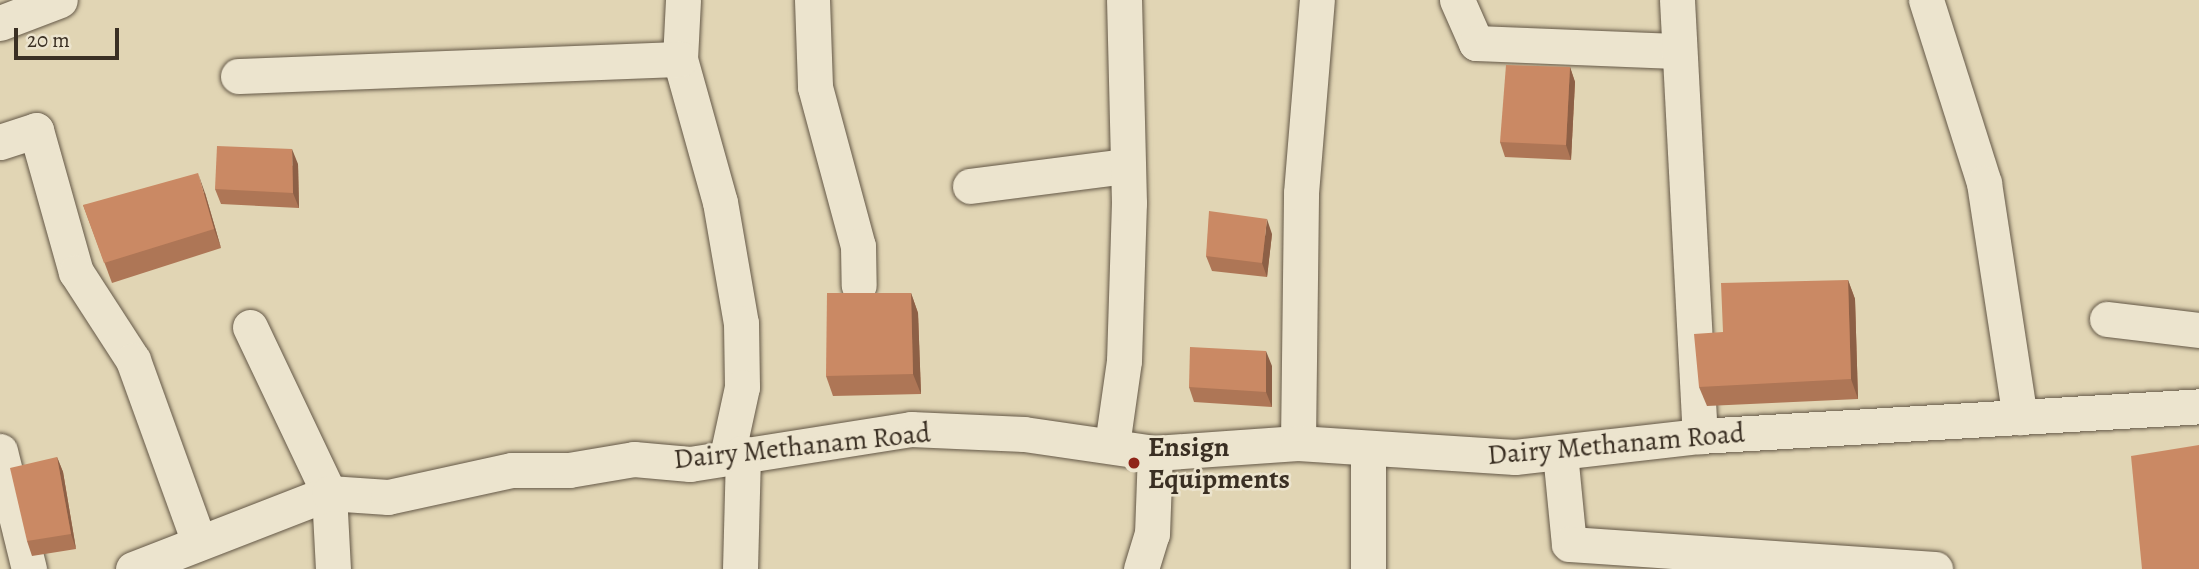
<!DOCTYPE html>
<style>
body{margin:0}
#map{position:relative;width:2199px;height:569px;overflow:hidden;background:#e1d5b4;font-family:Alegreya,serif}
div>[style]{position:absolute}
.roads{filter:drop-shadow(0 0 2px #645847) drop-shadow(0 0 2px #645847)}
.minor>*{height:35px;margin:-17.5px;padding:0 17.5px;transform-origin:17.5px;border-radius:17.5px;background:#ece4ce}
.wall>*{inset:0;background:#ae7656}
.shaded-wall>*{inset:0;background:#8d6046}
.building>*{inset:0;background:#ca8964}
.dots>*{width:19px;height:19px;translate:-50% -50%;box-sizing:border-box;border:4px solid #ece4ce;border-radius:50%}
span{translate:-50% -50%;white-space:nowrap;text-align:center;line-height:1.15;-webkit-text-stroke:5px #ece4ce;paint-order:stroke}
.street-label{font-size:28px;color:#3a2f23}
.poi-label{font-size:28px;color:#3a2f23;font-weight:700}
.left{translate:0 -50%;text-align:left}
.scale{position:absolute;left:14px;top:28px;width:105px;height:32px;box-sizing:border-box;border:4px solid #3a2f23;border-top:0;padding-left:9px;font-size:21px;line-height:24px;white-space:nowrap;color:#3a2f23;-webkit-text-stroke:5px #ece4ce;paint-order:stroke}
</style>
<div id="map">
<div class="roads">
<div class="minor">
<div style="left:683px;top:0;width:59px;rotate:92.9deg"></div>
<div style="left:680px;top:59px;width:148px;rotate:74.4deg"></div>
<div style="left:720px;top:202px;width:123px;rotate:80.2deg"></div>
<div style="left:741px;top:323px;width:64px;rotate:89.1deg"></div>
<div style="left:742px;top:387px;width:71px;rotate:102.3deg"></div>
<div style="left:812px;top:0;width:87px;rotate:88deg"></div>
<div style="left:815px;top:87px;width:165px;rotate:74.9deg"></div>
<div style="left:858px;top:246px;width:39px;rotate:89deg"></div>
<div style="left:1457px;top:0;width:47px;rotate:66.2deg"></div>
<div style="left:1476px;top:43px;width:200px;rotate:2.3deg"></div>
<div style="left:1677px;top:0;width:437px;rotate:87deg"></div>
<div style="left:1926px;top:0;width:192px;rotate:72.4deg"></div>
<div style="left:1984px;top:183px;width:237px;rotate:81.3deg"></div>
<div style="left:0;top:23px;width:64px;rotate:-21deg"></div>
<div style="left:238px;top:76px;width:442px;rotate:-2.2deg"></div>
<div style="left:0;top:142px;width:38px;rotate:-18deg"></div>
<div style="left:36px;top:130px;width:148px;rotate:74.3deg"></div>
<div style="left:76px;top:272px;width:105px;rotate:57.1deg"></div>
<div style="left:133px;top:360px;width:194px;rotate:70.1deg"></div>
<div style="left:970px;top:186px;width:158px;rotate:-7.3deg"></div>
<div style="left:2107px;top:319px;width:93px;rotate:6.8deg"></div>
<div style="left:250px;top:327px;width:184px;rotate:64.6deg"></div>
<div style="left:329px;top:493px;width:76px;rotate:87deg"></div>
<div style="left:1298px;top:443px;width:250px;rotate:-89.3deg"></div>
<div style="left:1301px;top:193px;width:194px;rotate:-85.3deg"></div>
<div style="left:1112px;top:445px;width:85px;rotate:-81.9deg"></div>
<div style="left:1124px;top:361px;width:158px;rotate:-88.2deg"></div>
<div style="left:1129px;top:203px;width:203px;rotate:-91.4deg"></div>
<div style="left:0;top:451px;width:122px;rotate:76.2deg"></div>
<div style="left:1560px;top:453px;width:91px;rotate:84.4deg"></div>
<div style="left:1569px;top:544px;width:367px;rotate:3.9deg"></div>
<div style="left:133px;top:569px;width:210px;rotate:-21.2deg"></div>
<div style="left:329px;top:493px;width:59px;rotate:3.9deg"></div>
<div style="left:388px;top:497px;width:127px;rotate:-12.3deg"></div>
<div style="left:512px;top:470px;width:57px"></div>
<div style="left:569px;top:470px;width:66px;rotate:-9.6deg"></div>
<div style="left:634px;top:459px;width:56px;rotate:5.1deg"></div>
<div style="left:690px;top:464px;width:224px;rotate:-9deg"></div>
<div style="left:911px;top:429px;width:113px;rotate:2.5deg"></div>
<div style="left:1024px;top:434px;width:132px;rotate:8.3deg"></div>
<div style="left:1155px;top:453px;width:143px;rotate:-4deg"></div>
<div style="left:1298px;top:443px;width:217px;rotate:3.7deg"></div>
<div style="left:1515px;top:457px;width:186px;rotate:-6.5deg"></div>
<div style="left:1700px;top:436px;width:500px;rotate:-3.4deg"></div>
<div style="left:740px;top:569px;width:116px;rotate:-88.5deg"></div>
<div style="left:1141px;top:569px;width:37px;rotate:-73deg"></div>
<div style="left:1152px;top:534px;width:81px;rotate:-87.9deg"></div>
<div style="left:1368px;top:569px;width:120px;rotate:-90deg"></div>
</div>
</div>
<div class="wall">
<div style="clip-path:polygon(1570px 67px,1575px 82px,1571px 160px,1505px 157px,1500px 142px)"></div>
<div style="clip-path:polygon(298px 164px,299px 208px,221px 204px,215px 189px)"></div>
<div style="clip-path:polygon(205px 193px,221px 248px,112px 283px,83px 205px)"></div>
<div style="clip-path:polygon(1272px 234px,1267px 277px,1212px 271px,1206px 256px)"></div>
<div style="clip-path:polygon(1848px 280px,1855px 299px,1858px 399px,1707px 406px,1699px 387px)"></div>
<div style="clip-path:polygon(911px 293px,918px 313px,921px 394px,833px 396px,826px 376px)"></div>
<div style="clip-path:polygon(1272px 366px,1272px 407px,1194px 402px,1189px 387px)"></div>
<div style="clip-path:polygon(57px 457px,63px 472px,76px 549px,32px 556px,27px 541px)"></div>
</div>
<div class="shaded-wall">
<div style="clip-path:polygon(1570px 67px,1575px 82px,1571px 160px,1566px 145px)"></div>
<div style="clip-path:polygon(292px 149px,298px 164px,299px 208px,293px 193px)"></div>
<div style="clip-path:polygon(198px 173px,205px 193px,221px 248px,214px 229px)"></div>
<div style="clip-path:polygon(1267px 219px,1272px 234px,1267px 277px,1262px 263px)"></div>
<div style="clip-path:polygon(1848px 280px,1855px 299px,1858px 399px,1851px 379px)"></div>
<div style="clip-path:polygon(911px 293px,918px 313px,921px 394px,913px 374px)"></div>
<div style="clip-path:polygon(1266px 351px,1272px 366px,1272px 407px,1266px 392px)"></div>
<div style="clip-path:polygon(57px 457px,63px 472px,76px 549px,71px 534px)"></div>
</div>
<div class="building">
<div style="clip-path:polygon(1506px 65px,1570px 67px,1566px 145px,1500px 142px)"></div>
<div style="clip-path:polygon(217px 146px,292px 149px,293px 193px,215px 189px)"></div>
<div style="clip-path:polygon(198px 173px,214px 229px,104px 263px,83px 205px)"></div>
<div style="clip-path:polygon(1209px 211px,1267px 219px,1262px 263px,1206px 256px)"></div>
<div style="clip-path:polygon(1848px 280px,1851px 379px,1699px 387px,1694px 334px,1723px 332px,1721px 283px)"></div>
<div style="clip-path:polygon(827px 293px,911px 293px,913px 374px,826px 376px)"></div>
<div style="clip-path:polygon(1190px 347px,1266px 351px,1266px 392px,1189px 387px)"></div>
<div style="clip-path:polygon(2199px 445px,2199px 569px,2142px 569px,2131px 456px)"></div>
<div style="clip-path:polygon(57px 457px,71px 534px,27px 541px,10px 468px)"></div>
</div>
<div class="dots">
<div style="left:1134px;top:463px;background:#8f2418"></div>
</div>
<div class="street-label">
<span style="left:1616px;top:444px;rotate:-5deg">Dairy Methanam Road</span>
<span style="left:802px;top:446px;rotate:-6deg">Dairy Methanam Road</span>
</div>
<div class="poi-label">
<span class="left" style="left:1148px;top:463px">Ensign<br>Equipments</span>
</div>
<div class="scale">20 m</div>
</div>
